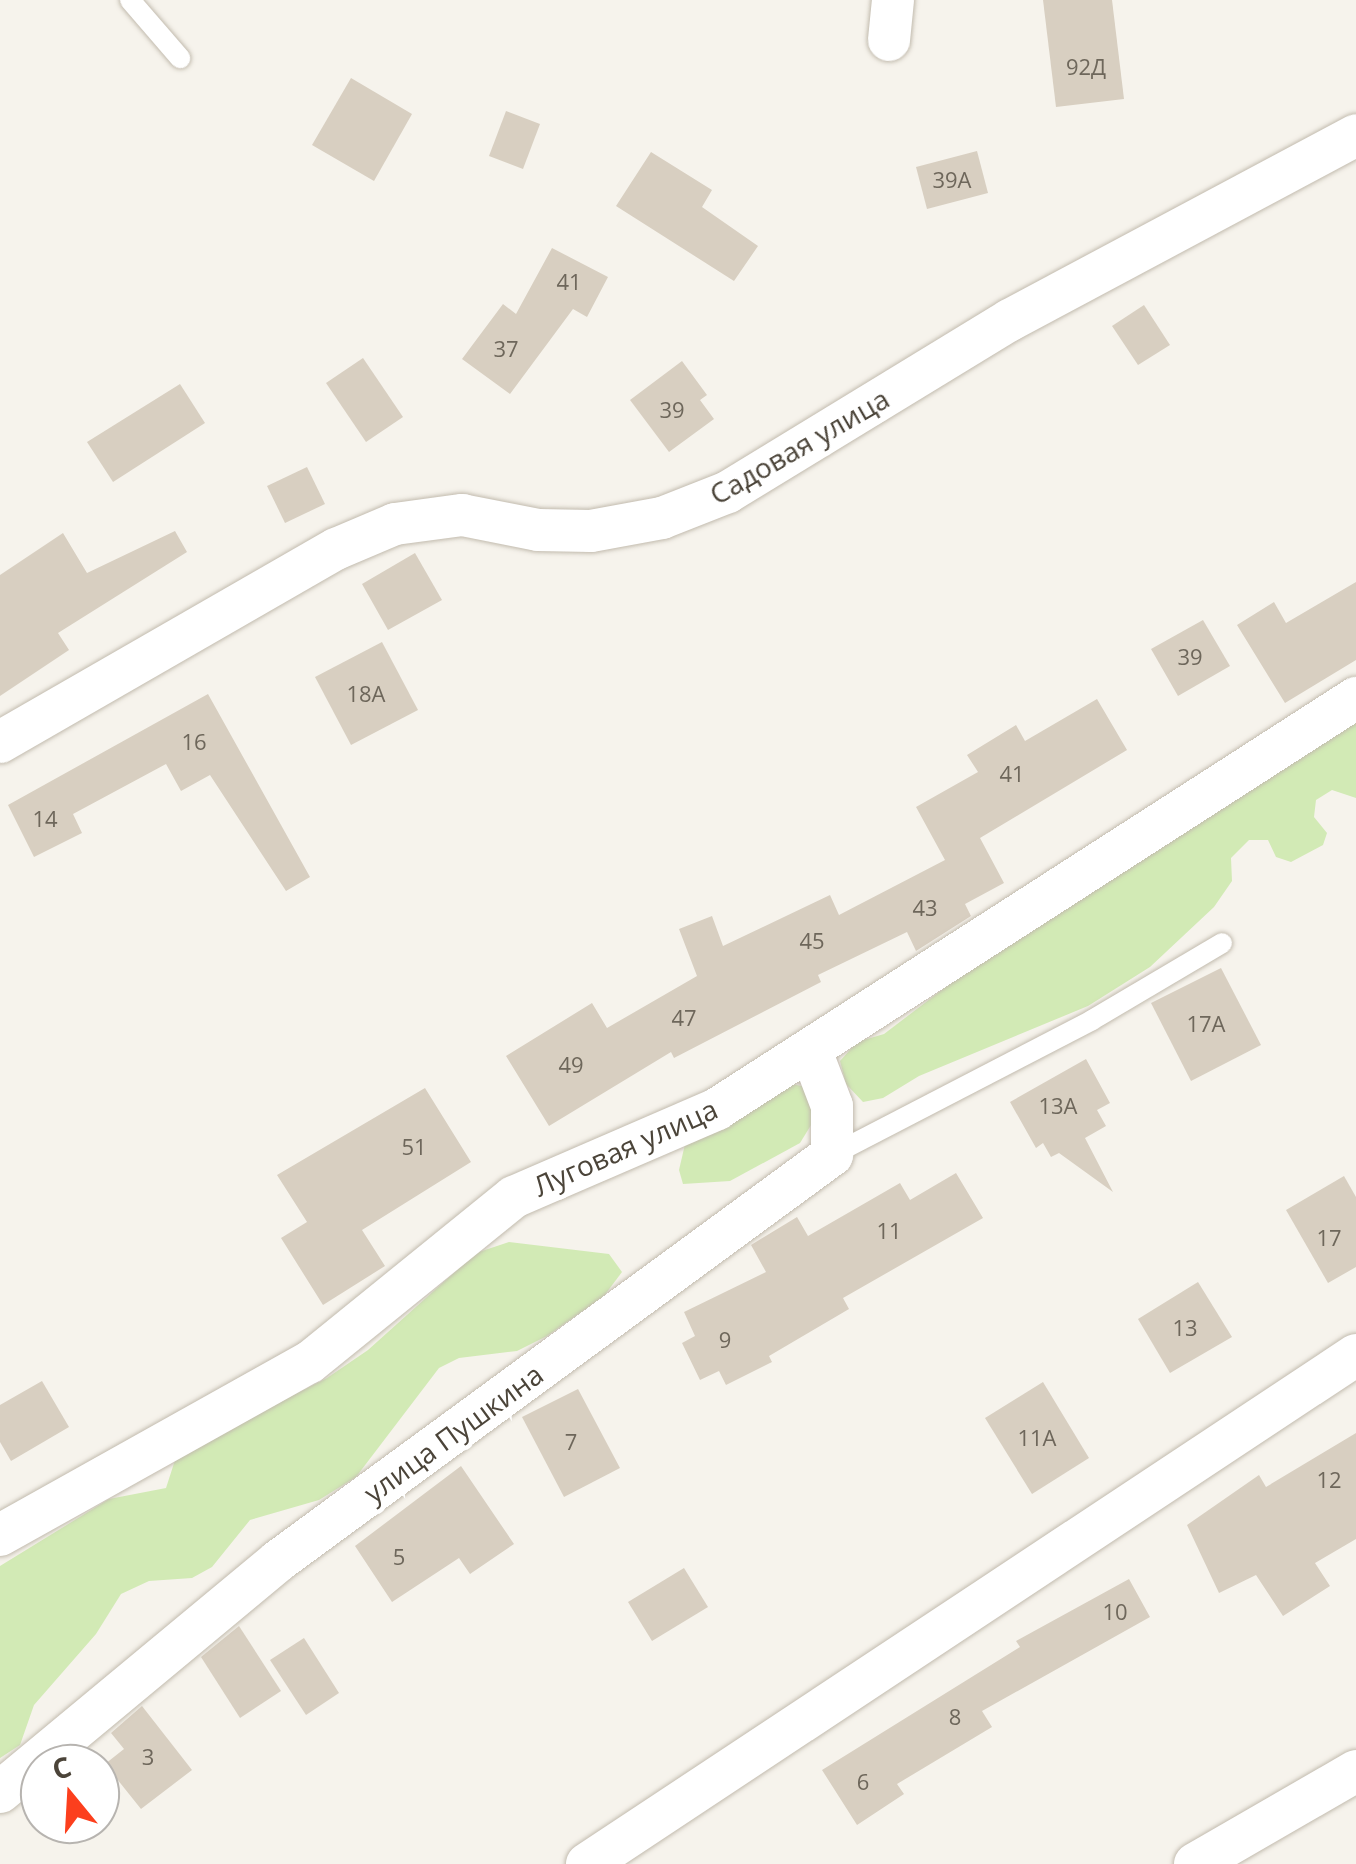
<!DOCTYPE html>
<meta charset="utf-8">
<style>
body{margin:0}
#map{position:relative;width:1356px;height:1864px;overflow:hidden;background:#f6f3ec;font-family:"Open Sans",sans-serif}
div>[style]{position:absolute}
.green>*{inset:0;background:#d2eab5}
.building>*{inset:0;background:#d8cfc1}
.roads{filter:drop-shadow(0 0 2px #c2bbae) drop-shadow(0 0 2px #c2bbae)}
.lane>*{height:20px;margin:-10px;padding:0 10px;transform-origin:10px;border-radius:10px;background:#fff}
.street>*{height:42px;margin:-21px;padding:0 21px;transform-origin:21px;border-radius:21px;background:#fff}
span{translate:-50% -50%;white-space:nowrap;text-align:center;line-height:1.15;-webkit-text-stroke:9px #fff;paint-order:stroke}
.number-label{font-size:22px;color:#6e675b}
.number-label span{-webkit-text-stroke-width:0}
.street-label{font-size:28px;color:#4b4439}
.north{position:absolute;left:20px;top:1744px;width:100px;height:100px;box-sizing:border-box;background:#fff;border:2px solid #b7b4b0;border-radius:50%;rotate:342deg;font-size:28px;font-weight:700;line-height:40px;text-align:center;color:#4b4439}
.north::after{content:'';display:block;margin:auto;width:35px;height:45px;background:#fc3f1d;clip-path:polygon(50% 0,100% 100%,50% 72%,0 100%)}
</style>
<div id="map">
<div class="green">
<div style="clip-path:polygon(1356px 718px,1356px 798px,1332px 790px,1316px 800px,1314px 817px,1327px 833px,1323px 845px,1291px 862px,1276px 857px,1268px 840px,1249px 840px,1231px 858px,1232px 881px,1214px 907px,1150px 967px,1088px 1006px,919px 1076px,883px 1098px,863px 1102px,846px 1084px,840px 1061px,857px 1042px,884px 1034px,976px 964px)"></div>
<div style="clip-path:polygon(787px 1083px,811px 1088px,816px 1117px,800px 1143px,730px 1181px,683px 1184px,679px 1170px,686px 1140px)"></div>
<div style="clip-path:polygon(509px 1242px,609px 1254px,622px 1272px,604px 1296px,547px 1336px,517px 1351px,459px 1358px,439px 1368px,356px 1477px,319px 1500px,250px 1520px,212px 1567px,192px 1578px,149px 1581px,121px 1594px,96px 1634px,34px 1705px,20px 1745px,0 1758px,0 1566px,109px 1499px,166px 1488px,177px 1454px,327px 1378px,368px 1350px,476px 1253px)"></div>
</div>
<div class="building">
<div style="clip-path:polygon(1043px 0,1112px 0,1124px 99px,1056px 107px)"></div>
<div style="clip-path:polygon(351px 78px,412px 114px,374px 181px,312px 145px)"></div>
<div style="clip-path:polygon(506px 111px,540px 124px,523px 169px,489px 156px)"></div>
<div style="clip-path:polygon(977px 151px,988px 193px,927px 209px,916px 167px)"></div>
<div style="clip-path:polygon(651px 152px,712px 190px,702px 207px,758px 246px,734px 281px,616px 206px)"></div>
<div style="clip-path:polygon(552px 248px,608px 277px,587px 317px,573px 309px,510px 394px,462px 359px,503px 304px,516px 314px)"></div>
<div style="clip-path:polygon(1144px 305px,1170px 345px,1138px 365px,1112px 326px)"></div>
<div style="clip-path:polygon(363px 358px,403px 417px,366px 442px,326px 383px)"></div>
<div style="clip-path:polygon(682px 361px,707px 395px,700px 400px,714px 419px,669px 452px,630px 400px)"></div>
<div style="clip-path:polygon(180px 384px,205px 423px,113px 482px,87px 442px)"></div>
<div style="clip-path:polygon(307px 467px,325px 504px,285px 523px,267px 486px)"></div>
<div style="clip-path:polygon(175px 531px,187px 552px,58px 633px,69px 650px,0 696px,0 575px,63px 533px,87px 573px)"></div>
<div style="clip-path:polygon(415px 553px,442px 600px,388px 630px,362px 584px)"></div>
<div style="clip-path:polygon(1356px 582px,1356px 660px,1285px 703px,1237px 625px,1274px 602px,1286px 623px)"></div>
<div style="clip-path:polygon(1203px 620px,1230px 666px,1178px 696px,1151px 649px)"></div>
<div style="clip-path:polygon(382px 642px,418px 710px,351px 745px,315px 677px)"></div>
<div style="clip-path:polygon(208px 694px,310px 877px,286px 891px,210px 775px,181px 791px,166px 764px,73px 814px,82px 833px,34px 857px,8px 805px)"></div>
<div style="clip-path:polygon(1097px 699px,1127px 750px,980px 838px,1004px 883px,965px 904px,971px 916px,916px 951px,907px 932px,818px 975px,821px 982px,674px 1058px,671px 1052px,549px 1126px,506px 1056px,592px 1003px,607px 1028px,697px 976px,679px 929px,712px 916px,723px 946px,830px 895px,839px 915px,945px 860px,916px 807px,978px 772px,967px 755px,1016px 725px,1025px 741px)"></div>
<div style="clip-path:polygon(1221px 968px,1261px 1045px,1191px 1081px,1151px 1003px)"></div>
<div style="clip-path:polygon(1086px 1059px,1110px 1103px,1097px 1110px,1106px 1126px,1085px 1138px,1113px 1192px,1059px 1153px,1051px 1157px,1043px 1143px,1036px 1148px,1010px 1102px)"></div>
<div style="clip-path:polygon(425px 1088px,471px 1162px,362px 1230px,385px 1266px,323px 1305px,281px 1238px,307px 1222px,277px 1175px)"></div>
<div style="clip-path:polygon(956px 1173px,983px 1218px,843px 1298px,849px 1309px,769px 1356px,772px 1362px,726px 1385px,719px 1371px,700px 1380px,682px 1343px,695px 1336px,684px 1312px,766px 1272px,751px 1245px,797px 1217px,808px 1236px,900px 1183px,910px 1200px)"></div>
<div style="clip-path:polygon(1344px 1176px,1356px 1197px,1356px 1267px,1328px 1283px,1286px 1210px)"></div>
<div style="clip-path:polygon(1198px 1282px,1232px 1337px,1170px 1373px,1138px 1319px)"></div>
<div style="clip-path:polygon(42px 1381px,69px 1427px,11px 1461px,0 1442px,0 1405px)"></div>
<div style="clip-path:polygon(1043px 1382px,1089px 1458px,1032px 1494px,985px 1418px)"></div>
<div style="clip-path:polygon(578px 1389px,620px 1468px,564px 1497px,522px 1417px)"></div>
<div style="clip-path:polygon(1356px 1433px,1356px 1539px,1315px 1563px,1330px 1586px,1283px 1616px,1256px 1575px,1219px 1593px,1187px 1525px,1259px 1475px,1266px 1487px)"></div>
<div style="clip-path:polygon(461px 1466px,514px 1544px,470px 1574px,459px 1558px,392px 1602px,355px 1546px)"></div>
<div style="clip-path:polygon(684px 1568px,708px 1607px,652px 1641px,628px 1602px)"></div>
<div style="clip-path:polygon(1129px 1579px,1150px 1617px,982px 1711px,992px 1727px,897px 1784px,904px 1794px,857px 1825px,822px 1770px,1020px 1647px,1016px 1641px)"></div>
<div style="clip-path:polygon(239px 1626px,281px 1691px,240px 1718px,201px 1657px)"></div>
<div style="clip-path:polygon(304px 1638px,339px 1693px,306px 1715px,270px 1660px)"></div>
<div style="clip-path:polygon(142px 1706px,192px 1770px,141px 1809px,105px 1764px,124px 1749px,111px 1733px)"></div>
</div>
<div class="roads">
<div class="lane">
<div style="left:130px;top:0;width:77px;rotate:49.2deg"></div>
<div style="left:832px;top:1155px;width:293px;rotate:-27.4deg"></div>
<div style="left:1092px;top:1020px;width:151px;rotate:-30.6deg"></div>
</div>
<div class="street">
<div style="left:889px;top:40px;width:40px;rotate:-84.3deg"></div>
<div style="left:0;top:742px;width:387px;rotate:-29.9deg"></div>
<div style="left:336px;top:549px;width:64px;rotate:-23deg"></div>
<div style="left:395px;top:524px;width:68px;rotate:-7.7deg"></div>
<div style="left:462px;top:515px;width:77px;rotate:11.2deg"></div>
<div style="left:538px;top:530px;width:53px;rotate:1.1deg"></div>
<div style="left:591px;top:531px;width:72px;rotate:-10.4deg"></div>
<div style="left:662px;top:518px;width:71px;rotate:-21.5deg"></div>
<div style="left:728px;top:492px;width:330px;rotate:-31.4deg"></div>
<div style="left:1010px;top:320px;width:392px;rotate:-28.1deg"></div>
<div style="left:0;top:1535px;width:355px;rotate:-29.2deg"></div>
<div style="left:310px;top:1362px;width:262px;rotate:-39deg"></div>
<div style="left:514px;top:1197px;width:221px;rotate:-23.4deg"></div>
<div style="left:717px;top:1109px;width:760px;rotate:-32.75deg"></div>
<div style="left:0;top:1792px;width:361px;rotate:-39.7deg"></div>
<div style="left:278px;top:1561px;width:687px;rotate:-36.24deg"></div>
<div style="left:832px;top:1155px;width:49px;rotate:-90deg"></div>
<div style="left:832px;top:1106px;width:59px;rotate:-110.9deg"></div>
<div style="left:587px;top:1864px;width:922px;rotate:-33.5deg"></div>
<div style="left:1195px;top:1864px;width:186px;rotate:-30deg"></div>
</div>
</div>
<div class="number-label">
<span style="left:1086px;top:67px">92Д</span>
<span style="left:952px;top:180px">39А</span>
<span style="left:569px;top:282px">41</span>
<span style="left:506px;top:349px">37</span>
<span style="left:672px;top:410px">39</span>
<span style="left:1190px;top:657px">39</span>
<span style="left:366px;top:694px">18А</span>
<span style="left:194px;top:742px">16</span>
<span style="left:1012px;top:774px">41</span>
<span style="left:45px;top:819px">14</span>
<span style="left:925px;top:908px">43</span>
<span style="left:812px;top:941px">45</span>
<span style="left:684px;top:1018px">47</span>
<span style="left:1206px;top:1024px">17А</span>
<span style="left:571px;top:1065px">49</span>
<span style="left:1058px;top:1106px">13А</span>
<span style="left:414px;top:1147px">51</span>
<span style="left:889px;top:1231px">11</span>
<span style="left:1329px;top:1238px">17</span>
<span style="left:1185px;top:1328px">13</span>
<span style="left:725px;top:1340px">9</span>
<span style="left:1037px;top:1438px">11А</span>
<span style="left:571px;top:1442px">7</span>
<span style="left:1329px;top:1480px">12</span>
<span style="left:399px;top:1557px">5</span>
<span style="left:1115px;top:1612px">10</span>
<span style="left:955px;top:1717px">8</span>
<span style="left:148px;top:1757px">3</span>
<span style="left:863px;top:1782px">6</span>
</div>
<div class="street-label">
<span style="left:799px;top:446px;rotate:-30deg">Садовая улица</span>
<span style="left:625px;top:1147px;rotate:-24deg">Луговая улица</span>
<span style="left:453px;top:1433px;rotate:-36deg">улица Пушкина</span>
</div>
<div class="north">С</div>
</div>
